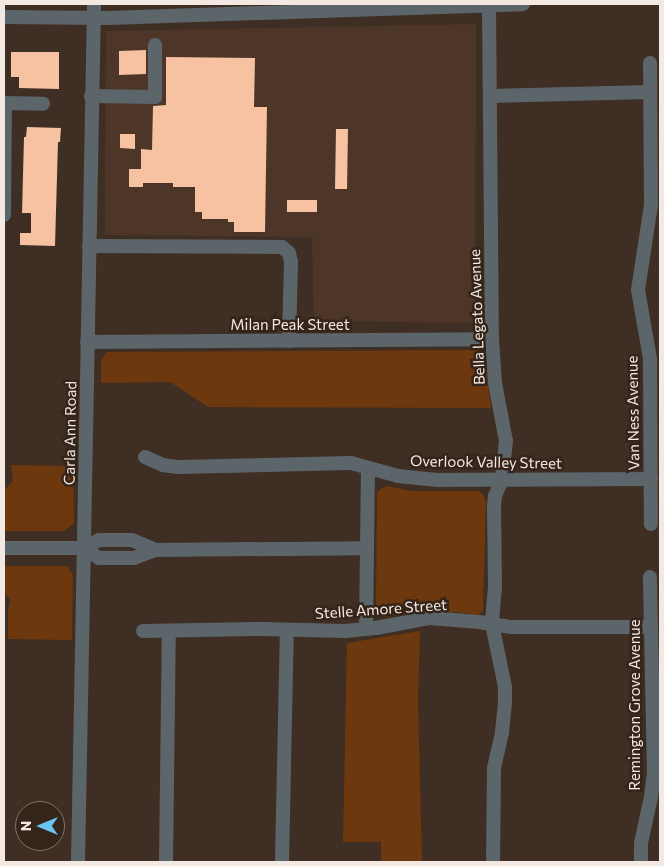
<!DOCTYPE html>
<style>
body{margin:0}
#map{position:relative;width:664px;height:866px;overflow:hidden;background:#3f2e23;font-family:Commissioner,sans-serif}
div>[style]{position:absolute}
.built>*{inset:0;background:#4d3627}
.green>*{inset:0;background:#6d380d}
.building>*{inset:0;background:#f6c2a1}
.minor>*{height:14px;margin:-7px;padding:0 7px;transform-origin:7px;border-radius:7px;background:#5c656a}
span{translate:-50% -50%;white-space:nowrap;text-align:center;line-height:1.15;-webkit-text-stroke:5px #35241a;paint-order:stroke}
.street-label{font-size:15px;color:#f4e9e2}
.frame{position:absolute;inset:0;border:5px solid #f4e9e2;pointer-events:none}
.north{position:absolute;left:15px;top:801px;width:50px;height:50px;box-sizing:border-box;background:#35241a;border:1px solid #81736a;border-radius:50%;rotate:270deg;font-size:14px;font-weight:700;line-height:20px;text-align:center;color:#f4e9e2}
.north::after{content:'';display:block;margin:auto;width:18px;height:22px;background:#69c4f1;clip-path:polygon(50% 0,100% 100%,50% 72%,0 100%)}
</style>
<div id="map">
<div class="built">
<div style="clip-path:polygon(476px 24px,475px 323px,314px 321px,312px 237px,105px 235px,106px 31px)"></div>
</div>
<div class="green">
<div style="clip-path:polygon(478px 350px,484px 357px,491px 408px,208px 407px,170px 382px,101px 383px,101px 360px,107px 352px)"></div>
<div style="clip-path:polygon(11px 465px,73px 466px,74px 523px,64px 531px,4px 531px,4px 490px,13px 481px)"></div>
<div style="clip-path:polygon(388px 486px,411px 491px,478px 491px,483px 494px,486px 502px,483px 611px,478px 615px,456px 612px,413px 613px,386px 617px,381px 615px,376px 609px,377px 493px,382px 488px)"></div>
<div style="clip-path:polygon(4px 566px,67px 566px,73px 575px,72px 640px,8px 639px,8px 611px,10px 600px,4px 591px)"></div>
<div style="clip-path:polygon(420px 631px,418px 701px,422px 862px,381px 862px,381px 842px,343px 842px,347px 643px)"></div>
</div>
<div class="building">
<div style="clip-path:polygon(146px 50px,146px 74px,119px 75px,119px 51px)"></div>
<div style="clip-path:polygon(11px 52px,59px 52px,59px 89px,19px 88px,19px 77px,11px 77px)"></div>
<div style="clip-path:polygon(166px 57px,255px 58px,254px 107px,267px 107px,265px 232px,234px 232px,234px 222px,228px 222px,228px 219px,202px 219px,202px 212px,195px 212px,195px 187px,173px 187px,173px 183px,143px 183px,143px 187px,129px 187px,129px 169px,141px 169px,141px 149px,152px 150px,153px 106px,166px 105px)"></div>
<div style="clip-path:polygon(27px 127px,61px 128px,60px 142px,58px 142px,55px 246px,20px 245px,20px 233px,31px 233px,31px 213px,22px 213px,24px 137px,26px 137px)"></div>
<div style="clip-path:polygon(336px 129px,348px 129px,347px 189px,335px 189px)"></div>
<div style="clip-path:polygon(120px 134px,135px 134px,135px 149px,120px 148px)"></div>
<div style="clip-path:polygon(287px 200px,317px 200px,317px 212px,287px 212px)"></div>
</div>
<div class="minor">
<div style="left:489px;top:5px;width:334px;rotate:89.5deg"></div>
<div style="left:492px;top:339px;width:44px;rotate:86.1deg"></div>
<div style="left:495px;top:383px;width:59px;rotate:79.3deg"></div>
<div style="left:506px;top:441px;width:39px;rotate:96deg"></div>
<div style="left:502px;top:480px;width:17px;rotate:114deg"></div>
<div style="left:495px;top:496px;width:10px;rotate:96deg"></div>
<div style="left:494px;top:506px;width:81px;rotate:89.3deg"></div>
<div style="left:495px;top:587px;width:37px;rotate:95deg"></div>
<div style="left:492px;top:624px;width:64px;rotate:78.3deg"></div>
<div style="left:505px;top:687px;width:16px;rotate:90deg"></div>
<div style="left:505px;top:703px;width:30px;rotate:96deg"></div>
<div style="left:502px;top:733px;width:37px;rotate:103deg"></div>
<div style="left:494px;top:769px;width:93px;rotate:90.6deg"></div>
<div style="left:4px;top:17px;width:104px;rotate:0.6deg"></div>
<div style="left:108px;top:18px;width:415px;rotate:-1.9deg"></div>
<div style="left:650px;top:63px;width:142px;rotate:89.6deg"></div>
<div style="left:651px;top:205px;width:86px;rotate:98.7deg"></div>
<div style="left:638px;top:290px;width:70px;rotate:80.1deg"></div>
<div style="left:650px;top:359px;width:165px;rotate:89.7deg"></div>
<div style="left:91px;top:96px;width:64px;rotate:0.9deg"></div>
<div style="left:155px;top:97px;width:52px;rotate:-90deg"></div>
<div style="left:490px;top:96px;width:160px;rotate:-1.4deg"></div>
<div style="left:4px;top:103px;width:39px;rotate:1deg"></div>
<div style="left:4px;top:215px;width:112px;rotate:-89.5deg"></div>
<div style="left:89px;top:246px;width:193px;rotate:0.3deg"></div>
<div style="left:282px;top:247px;width:9px;rotate:41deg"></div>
<div style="left:289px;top:253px;width:9px;rotate:77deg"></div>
<div style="left:291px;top:262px;width:79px;rotate:91.5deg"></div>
<div style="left:87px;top:342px;width:405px;rotate:-0.4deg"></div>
<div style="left:145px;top:457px;width:20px;rotate:24deg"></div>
<div style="left:163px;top:465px;width:15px;rotate:8deg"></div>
<div style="left:178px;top:467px;width:173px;rotate:-1.3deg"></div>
<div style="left:351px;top:463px;width:49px;rotate:15.5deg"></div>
<div style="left:398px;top:476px;width:39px;rotate:6deg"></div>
<div style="left:437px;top:480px;width:214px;rotate:-0.3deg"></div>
<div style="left:4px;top:548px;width:80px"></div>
<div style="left:84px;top:548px;width:18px;rotate:34deg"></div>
<div style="left:99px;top:558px;width:35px"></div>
<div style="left:134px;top:558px;width:22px;rotate:-21deg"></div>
<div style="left:155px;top:550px;width:212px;rotate:-0.5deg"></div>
<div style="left:84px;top:548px;width:17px;rotate:-28deg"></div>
<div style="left:99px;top:540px;width:33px"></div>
<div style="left:132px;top:540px;width:25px;rotate:23deg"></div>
<div style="left:366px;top:629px;width:161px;rotate:-89.3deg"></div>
<div style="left:143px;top:631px;width:119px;rotate:-1deg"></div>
<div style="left:262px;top:629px;width:84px;rotate:1.4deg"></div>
<div style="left:346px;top:631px;width:30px;rotate:-6deg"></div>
<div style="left:376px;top:628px;width:55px;rotate:-10.5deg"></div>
<div style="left:430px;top:618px;width:49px;rotate:4.7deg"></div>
<div style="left:479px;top:622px;width:31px;rotate:9deg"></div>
<div style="left:510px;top:627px;width:141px"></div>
<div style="left:78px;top:862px;width:858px;rotate:-88.93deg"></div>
<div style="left:166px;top:862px;width:231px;rotate:-89.3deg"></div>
<div style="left:282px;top:862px;width:232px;rotate:-88.8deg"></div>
<div style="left:641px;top:862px;width:19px;rotate:-90deg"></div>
<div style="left:641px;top:843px;width:47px;rotate:-77.7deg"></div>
<div style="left:651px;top:797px;width:25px;rotate:-83deg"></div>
<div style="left:654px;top:772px;width:195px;rotate:-91.2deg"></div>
</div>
<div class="street-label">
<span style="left:477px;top:317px;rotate:-92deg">Bella Legato Avenue</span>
<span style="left:290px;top:325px">Milan Peak Street</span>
<span style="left:633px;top:413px;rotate:-91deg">Van Ness Avenue</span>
<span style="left:70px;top:433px;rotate:-89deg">Carla Ann Road</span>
<span style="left:486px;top:462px;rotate:1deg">Overlook Valley Street</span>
<span style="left:381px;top:609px;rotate:-4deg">Stelle Amore Street</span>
<span style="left:635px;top:705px;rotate:-90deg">Remington Grove Avenue</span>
</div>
<div class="frame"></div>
<div class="north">N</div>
</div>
